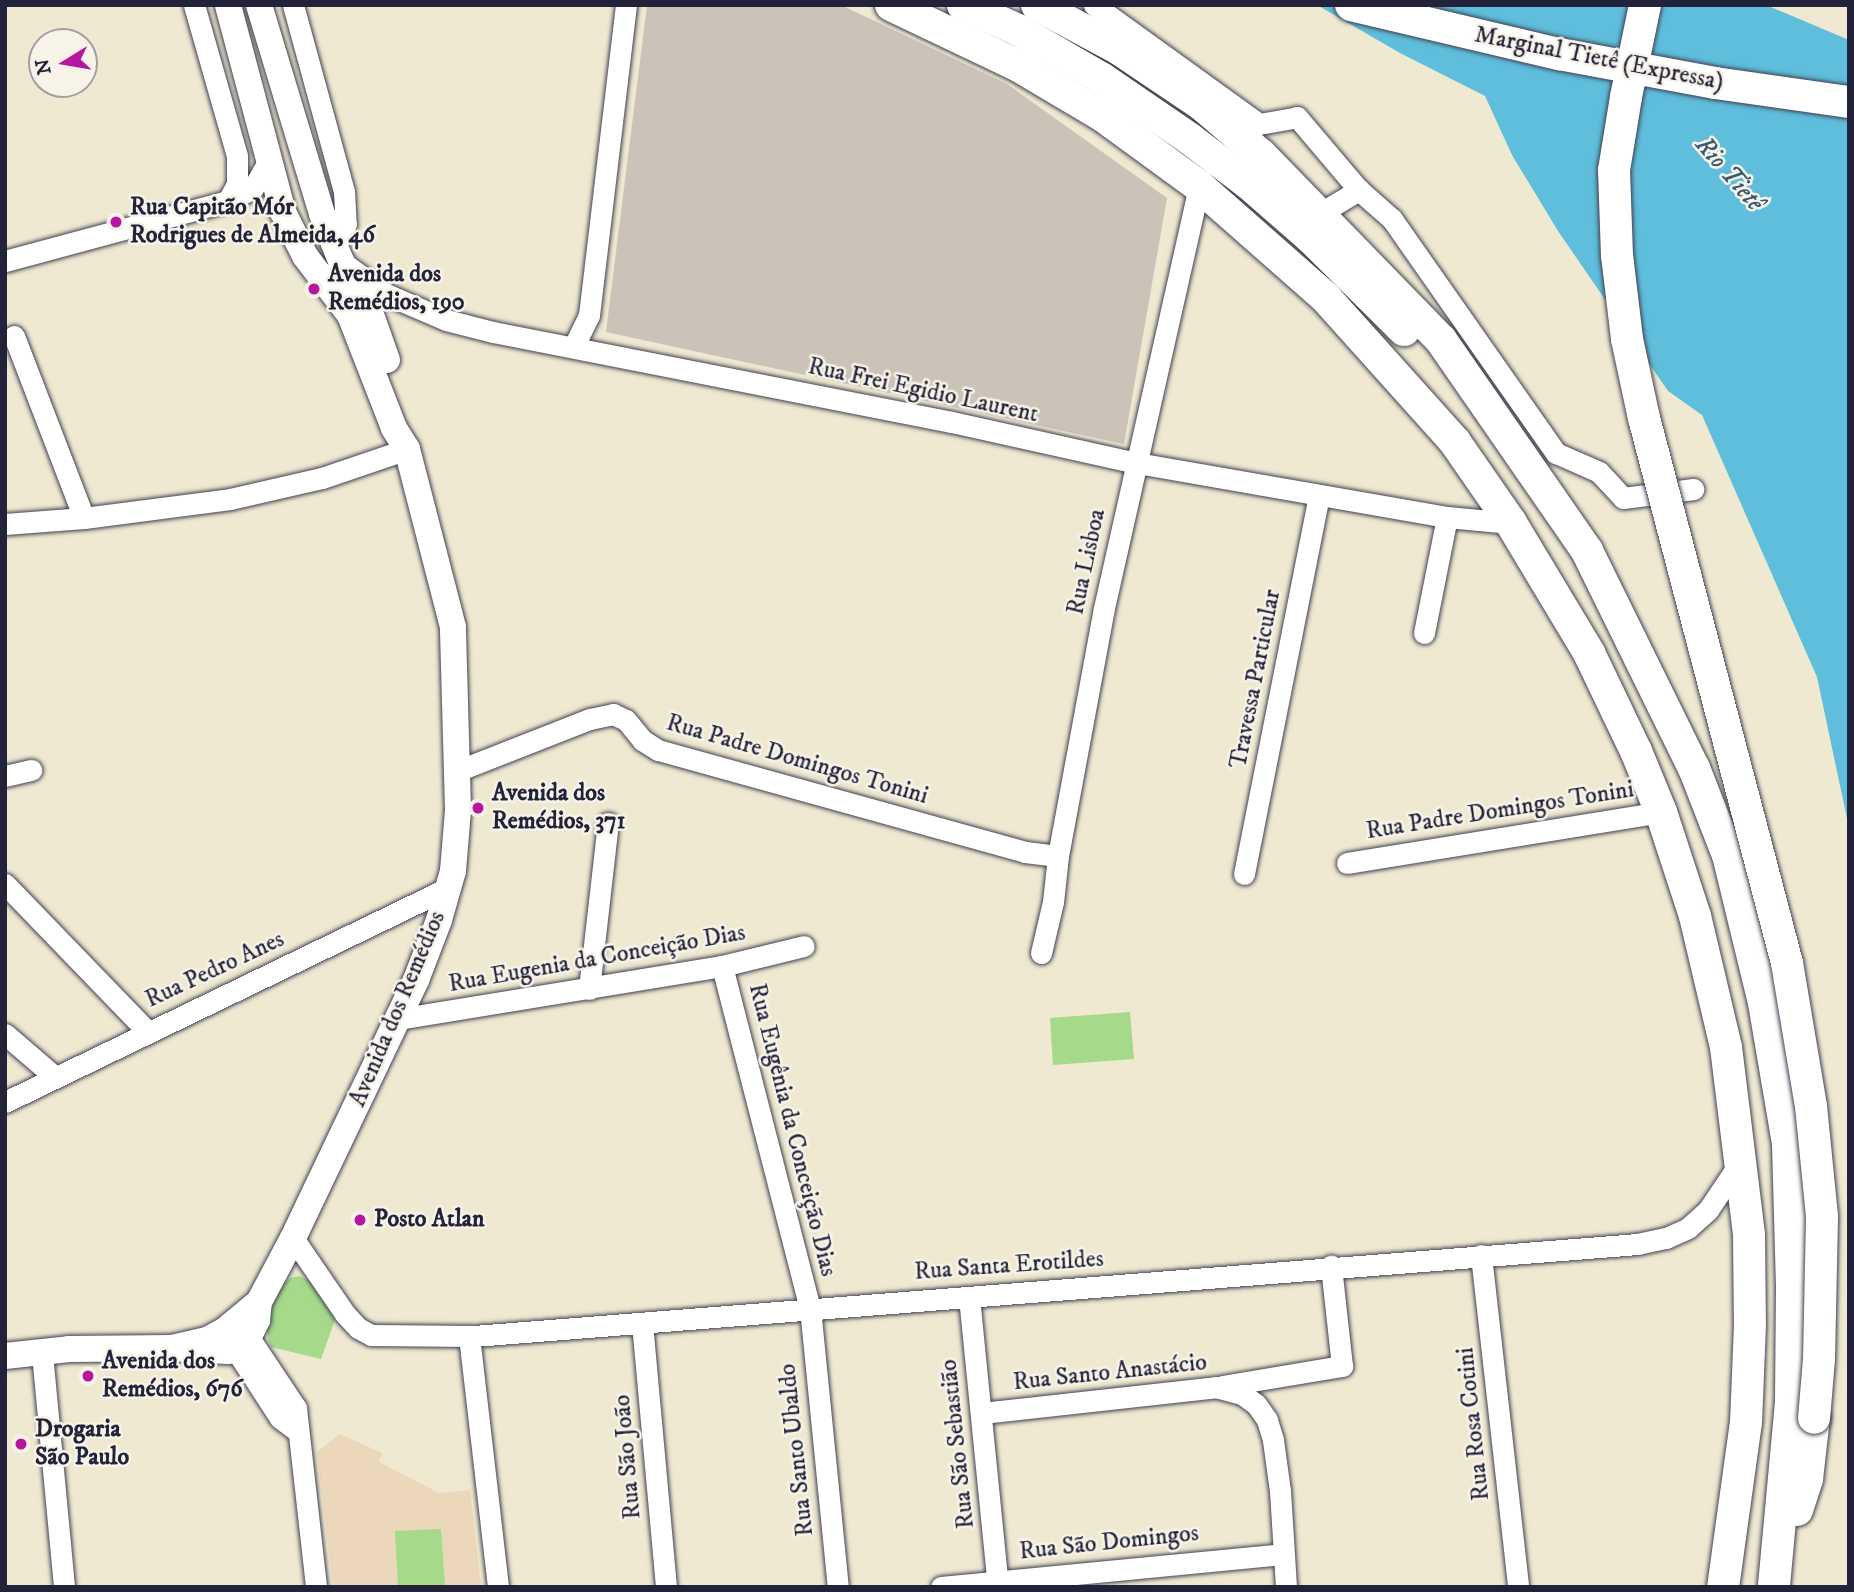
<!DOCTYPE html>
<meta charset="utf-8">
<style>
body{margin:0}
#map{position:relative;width:1854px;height:1592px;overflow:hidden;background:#efe9d1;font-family:"IM FELL DW Pica",serif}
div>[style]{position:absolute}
.built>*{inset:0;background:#ebd8ba}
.industrial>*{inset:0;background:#cbc3b8}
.green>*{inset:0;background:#a6d989}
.water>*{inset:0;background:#5ebedc}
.roads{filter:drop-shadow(0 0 2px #414052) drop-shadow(0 0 2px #414052)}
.minor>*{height:21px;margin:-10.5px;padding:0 10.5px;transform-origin:10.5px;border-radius:10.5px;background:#fff}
.major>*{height:26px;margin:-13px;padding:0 13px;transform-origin:13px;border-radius:13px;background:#fff}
.highway>*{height:32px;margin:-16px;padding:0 16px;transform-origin:16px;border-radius:16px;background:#fff}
.bridges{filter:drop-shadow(0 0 2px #414052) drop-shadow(0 0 2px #414052)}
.highway-bridge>*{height:32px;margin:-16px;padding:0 16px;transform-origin:16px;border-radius:16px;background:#fff}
.dots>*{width:19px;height:19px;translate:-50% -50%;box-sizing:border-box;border:4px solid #f7f3e8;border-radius:50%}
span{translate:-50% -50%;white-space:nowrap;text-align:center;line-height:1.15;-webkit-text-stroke:5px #f7f3e8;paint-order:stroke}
.street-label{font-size:24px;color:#22223b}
.poi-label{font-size:24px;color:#22223b;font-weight:700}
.left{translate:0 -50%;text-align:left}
.water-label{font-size:26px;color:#375973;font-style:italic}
.frame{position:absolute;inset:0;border:7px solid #22223b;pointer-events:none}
.north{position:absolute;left:28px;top:28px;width:70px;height:70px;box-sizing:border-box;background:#f7f3e8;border:2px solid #a29fa3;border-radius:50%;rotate:259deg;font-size:19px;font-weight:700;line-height:28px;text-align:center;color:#22223b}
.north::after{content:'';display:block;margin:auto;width:24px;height:32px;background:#b5179e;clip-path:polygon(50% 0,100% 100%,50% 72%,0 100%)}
</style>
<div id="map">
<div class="built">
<div style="clip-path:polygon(340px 1434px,382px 1453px,379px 1462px,439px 1493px,470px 1490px,481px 1587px,333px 1587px,317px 1452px)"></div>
</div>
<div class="industrial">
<div style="clip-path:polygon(647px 5px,841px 5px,1007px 84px,1167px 198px,1124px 444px,606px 332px)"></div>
</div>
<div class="green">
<div style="clip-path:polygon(1130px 1012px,1134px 1059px,1053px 1065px,1050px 1018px)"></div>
<div style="clip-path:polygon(299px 1276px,317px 1283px,328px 1298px,335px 1320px,321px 1359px,271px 1347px,268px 1339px,266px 1314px,280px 1288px,290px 1278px)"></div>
<div style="clip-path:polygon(441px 1529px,445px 1586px,398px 1587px,395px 1531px)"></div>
</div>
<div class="water">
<div style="clip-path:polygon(1317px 5px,1766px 5px,1849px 40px,1849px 828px,1817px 677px,1702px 415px,1668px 391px,1558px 231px,1512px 155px,1485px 96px,1400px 53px)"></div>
</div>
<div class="roads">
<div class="minor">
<div style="left:194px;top:5px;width:157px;rotate:74.1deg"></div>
<div style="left:237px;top:156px;width:28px;rotate:90deg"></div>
<div style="left:237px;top:184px;width:19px;rotate:118deg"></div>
<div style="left:293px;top:5px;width:193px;rotate:74.7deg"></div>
<div style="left:344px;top:191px;width:33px;rotate:87deg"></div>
<div style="left:346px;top:224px;width:23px;rotate:128deg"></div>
<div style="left:1094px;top:5px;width:203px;rotate:35.8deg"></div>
<div style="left:1259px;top:124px;width:39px;rotate:-10deg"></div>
<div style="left:1297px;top:117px;width:96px;rotate:49.7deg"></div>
<div style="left:1319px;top:214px;width:47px;rotate:-31deg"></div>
<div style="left:1359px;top:190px;width:44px;rotate:41.3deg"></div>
<div style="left:1392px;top:219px;width:286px;rotate:55deg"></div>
<div style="left:1556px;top:453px;width:47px;rotate:23.8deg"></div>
<div style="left:1599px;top:472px;width:35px;rotate:47deg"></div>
<div style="left:1623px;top:498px;width:71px;rotate:-7.3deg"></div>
<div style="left:5px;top:261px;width:231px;rotate:-15.1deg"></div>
<div style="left:228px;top:201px;width:28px;rotate:-27deg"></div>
<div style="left:253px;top:188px;width:30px;rotate:-60deg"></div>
<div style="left:346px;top:265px;width:52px;rotate:35.5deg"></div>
<div style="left:388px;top:295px;width:63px;rotate:23.3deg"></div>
<div style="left:446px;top:320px;width:49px;rotate:14.3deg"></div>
<div style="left:493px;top:332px;width:468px;rotate:11.1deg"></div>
<div style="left:952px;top:422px;width:189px;rotate:12.5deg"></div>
<div style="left:1137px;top:463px;width:315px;rotate:9.9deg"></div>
<div style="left:1447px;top:517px;width:64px;rotate:5.4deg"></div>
<div style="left:14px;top:336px;width:195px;rotate:69deg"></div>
<div style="left:574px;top:346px;width:34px;rotate:-64deg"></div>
<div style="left:589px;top:315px;width:312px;rotate:-83.2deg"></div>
<div style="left:5px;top:524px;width:79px;rotate:-4.3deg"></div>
<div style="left:84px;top:518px;width:147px;rotate:-7.4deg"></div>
<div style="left:230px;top:499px;width:94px;rotate:-12.9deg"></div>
<div style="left:322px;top:478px;width:90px;rotate:-18.8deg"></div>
<div style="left:1424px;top:633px;width:118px;rotate:-78.8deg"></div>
<div style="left:457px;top:771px;width:143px;rotate:-21.4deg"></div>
<div style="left:590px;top:719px;width:24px;rotate:-12deg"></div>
<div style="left:613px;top:714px;width:14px;rotate:25deg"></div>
<div style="left:626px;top:720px;width:26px;rotate:51deg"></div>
<div style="left:642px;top:740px;width:19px;rotate:32deg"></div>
<div style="left:658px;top:750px;width:381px;rotate:15.5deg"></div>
<div style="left:1025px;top:852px;width:33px;rotate:7deg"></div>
<div style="left:5px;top:776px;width:27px;rotate:-13deg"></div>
<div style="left:1347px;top:863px;width:318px;rotate:-9.2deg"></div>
<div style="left:1244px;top:874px;width:386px;rotate:-78.8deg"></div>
<div style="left:5px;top:884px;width:204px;rotate:46deg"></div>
<div style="left:1041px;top:953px;width:52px;rotate:-76.8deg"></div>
<div style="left:1053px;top:902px;width:46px;rotate:-83.8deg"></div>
<div style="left:1058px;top:856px;width:252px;rotate:-79.5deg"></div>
<div style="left:1104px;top:608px;width:433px;rotate:-77.3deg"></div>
<div style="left:722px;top:966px;width:353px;rotate:75.6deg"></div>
<div style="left:810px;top:1308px;width:280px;rotate:84.3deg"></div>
<div style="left:589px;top:989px;width:167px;rotate:-83.5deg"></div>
<div style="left:398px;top:1019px;width:328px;rotate:-9.3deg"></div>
<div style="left:722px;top:966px;width:84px;rotate:-13.7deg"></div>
<div style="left:5px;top:1034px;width:66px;rotate:40.7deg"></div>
<div style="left:5px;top:1102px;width:492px;rotate:-25.8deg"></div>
<div style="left:293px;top:1238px;width:92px;rotate:55.6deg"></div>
<div style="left:345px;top:1314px;width:19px;rotate:47deg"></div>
<div style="left:358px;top:1328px;width:15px;rotate:28deg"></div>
<div style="left:371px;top:1335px;width:103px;rotate:0.6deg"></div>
<div style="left:474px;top:1336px;width:1167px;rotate:-4.52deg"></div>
<div style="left:1637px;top:1244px;width:30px;rotate:-12deg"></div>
<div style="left:1666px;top:1238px;width:24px;rotate:-24deg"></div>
<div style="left:1688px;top:1228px;width:27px;rotate:-42deg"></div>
<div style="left:1708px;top:1210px;width:59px;rotate:-56deg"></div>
<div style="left:1481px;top:1255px;width:334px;rotate:83.6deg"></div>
<div style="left:969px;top:1297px;width:291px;rotate:84.3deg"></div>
<div style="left:642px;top:1323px;width:265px;rotate:84.8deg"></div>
<div style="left:240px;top:1324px;width:101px;rotate:56.3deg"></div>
<div style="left:296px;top:1408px;width:180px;rotate:83.6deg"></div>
<div style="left:226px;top:1335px;width:99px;rotate:57deg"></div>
<div style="left:280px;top:1418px;width:21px;rotate:37deg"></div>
<div style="left:469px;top:1336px;width:253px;rotate:83.4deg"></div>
<div style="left:43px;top:1364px;width:224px;rotate:84.6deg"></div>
<div style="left:1222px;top:1386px;width:122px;rotate:-9.5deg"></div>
<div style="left:1342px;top:1366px;width:101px;rotate:-96.3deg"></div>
<div style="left:982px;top:1413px;width:235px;rotate:-6.3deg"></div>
<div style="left:1216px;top:1387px;width:27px;rotate:15deg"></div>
<div style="left:1242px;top:1394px;width:17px;rotate:36deg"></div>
<div style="left:1256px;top:1404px;width:19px;rotate:55deg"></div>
<div style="left:1267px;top:1420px;width:21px;rotate:73deg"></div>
<div style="left:1273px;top:1440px;width:51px;rotate:82.2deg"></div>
<div style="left:1280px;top:1491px;width:96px;rotate:86.4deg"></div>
<div style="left:941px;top:1587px;width:343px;rotate:-5.5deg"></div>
</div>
<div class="major">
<div style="left:259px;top:5px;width:218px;rotate:73.2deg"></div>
<div style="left:322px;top:214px;width:51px;rotate:68deg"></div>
<div style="left:341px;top:261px;width:56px;rotate:59.7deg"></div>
<div style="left:369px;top:309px;width:54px;rotate:70.6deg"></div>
<div style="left:172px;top:1348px;width:56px;rotate:3.1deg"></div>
<div style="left:228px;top:1351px;width:26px;rotate:-36deg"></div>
<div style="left:249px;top:1336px;width:18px;rotate:-63deg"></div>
<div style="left:257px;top:1320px;width:18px;rotate:-84deg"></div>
<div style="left:259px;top:1302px;width:72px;rotate:-62deg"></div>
<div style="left:293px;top:1238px;width:286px;rotate:-64.5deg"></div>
<div style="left:416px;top:980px;width:64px;rotate:-69deg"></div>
<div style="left:439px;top:920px;width:51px;rotate:-74.1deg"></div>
<div style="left:453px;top:871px;width:61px;rotate:-85.3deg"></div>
<div style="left:458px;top:810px;width:183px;rotate:-91.6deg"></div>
<div style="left:453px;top:627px;width:184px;rotate:-104.5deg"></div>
<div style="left:407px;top:449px;width:25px;rotate:-122deg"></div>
<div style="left:394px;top:428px;width:121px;rotate:-111.3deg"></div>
<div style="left:350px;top:315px;width:74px;rotate:-127.3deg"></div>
<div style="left:305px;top:256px;width:49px;rotate:-116.6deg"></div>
<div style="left:283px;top:212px;width:214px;rotate:-104.9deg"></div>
<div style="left:5px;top:1356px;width:64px;rotate:-6.2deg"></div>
<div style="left:69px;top:1349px;width:103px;rotate:-0.6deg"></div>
<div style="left:172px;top:1348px;width:36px;rotate:-13deg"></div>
<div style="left:207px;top:1340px;width:19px;rotate:-28deg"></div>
<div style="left:224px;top:1331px;width:45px;rotate:-39.6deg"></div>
</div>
<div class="highway">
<div style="left:891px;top:5px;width:140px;rotate:25.5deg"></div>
<div style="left:1017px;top:65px;width:100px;rotate:30.7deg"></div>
<div style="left:1103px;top:116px;width:119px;rotate:36.1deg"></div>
<div style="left:1199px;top:186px;width:169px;rotate:41.4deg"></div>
<div style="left:1326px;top:298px;width:193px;rotate:48.1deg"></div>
<div style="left:1455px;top:442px;width:98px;rotate:55.3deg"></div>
<div style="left:1511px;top:523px;width:152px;rotate:59deg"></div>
<div style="left:1589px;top:653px;width:109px;rotate:64.4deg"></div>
<div style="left:1636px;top:751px;width:66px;rotate:67.7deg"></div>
<div style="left:1661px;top:812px;width:109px;rotate:71.9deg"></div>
<div style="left:1695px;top:916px;width:135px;rotate:76.7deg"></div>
<div style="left:1726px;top:1047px;width:189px;rotate:83deg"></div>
<div style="left:1749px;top:1235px;width:89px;rotate:89.4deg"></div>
<div style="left:1750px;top:1324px;width:98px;rotate:92.3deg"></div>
<div style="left:1746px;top:1422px;width:167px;rotate:97.9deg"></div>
<div style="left:963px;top:5px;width:60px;rotate:24.4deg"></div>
<div style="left:1018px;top:30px;width:96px;rotate:30deg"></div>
<div style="left:1101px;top:78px;width:108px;rotate:34.4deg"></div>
<div style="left:1190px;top:139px;width:73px;rotate:37.2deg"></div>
<div style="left:1248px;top:183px;width:84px;rotate:41.1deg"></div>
<div style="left:1311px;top:238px;width:131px;rotate:44.7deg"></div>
<div style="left:1037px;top:5px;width:93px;rotate:28.2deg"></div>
<div style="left:1119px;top:49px;width:99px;rotate:33.9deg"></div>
<div style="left:1201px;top:104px;width:79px;rotate:40.4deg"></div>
<div style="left:1261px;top:155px;width:258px;rotate:45.8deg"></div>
<div style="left:1441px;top:340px;width:257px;rotate:55.3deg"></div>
<div style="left:1587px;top:551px;width:242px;rotate:63.8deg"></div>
<div style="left:1694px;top:768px;width:93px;rotate:68.7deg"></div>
<div style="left:1728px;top:855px;width:152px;rotate:76.3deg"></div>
<div style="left:1764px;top:1003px;width:143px;rotate:80.3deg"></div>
<div style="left:1788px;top:1144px;width:142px;rotate:88.4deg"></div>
<div style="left:1792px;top:1286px;width:116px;rotate:90.5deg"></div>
<div style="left:1791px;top:1402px;width:186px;rotate:95.3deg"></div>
<div style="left:1797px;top:1510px;width:33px;rotate:-72deg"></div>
<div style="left:1807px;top:1479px;width:61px;rotate:-83.5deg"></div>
</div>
</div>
<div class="bridges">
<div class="highway-bridge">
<div style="left:1351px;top:5px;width:214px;rotate:13.3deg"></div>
<div style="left:1559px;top:54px;width:159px;rotate:10.5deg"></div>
<div style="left:1715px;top:83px;width:135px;rotate:8.1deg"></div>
<div style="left:1645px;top:5px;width:94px;rotate:101.7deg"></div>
<div style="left:1626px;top:97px;width:74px;rotate:99.3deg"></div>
<div style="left:1614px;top:170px;width:85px;rotate:88deg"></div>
<div style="left:1617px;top:255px;width:85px;rotate:83.2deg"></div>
<div style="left:1627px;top:339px;width:81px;rotate:77.9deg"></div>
<div style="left:1644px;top:418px;width:563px;rotate:75.3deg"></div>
<div style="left:1787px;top:963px;width:145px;rotate:80.5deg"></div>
<div style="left:1811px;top:1106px;width:112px;rotate:84.3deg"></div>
<div style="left:1822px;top:1217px;width:142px;rotate:91.2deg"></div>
<div style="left:1819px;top:1359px;width:59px;rotate:94.8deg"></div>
</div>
</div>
<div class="dots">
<div style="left:116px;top:222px;background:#b5179e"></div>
<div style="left:314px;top:289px;background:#b5179e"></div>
<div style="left:478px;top:808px;background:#b5179e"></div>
<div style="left:360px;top:1220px;background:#b5179e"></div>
<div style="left:88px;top:1376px;background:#b5179e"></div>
<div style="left:21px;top:1444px;background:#b5179e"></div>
</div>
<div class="street-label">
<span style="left:1599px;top:59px;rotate:11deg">Marginal Tietê (Expressa)</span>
<span style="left:923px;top:391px;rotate:12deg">Rua Frei Egidio Laurent</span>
<span style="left:1087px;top:562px;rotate:-78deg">Rua Lisboa</span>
<span style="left:1256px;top:679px;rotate:-79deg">Travessa Particular</span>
<span style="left:797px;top:760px;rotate:16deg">Rua Padre Domingos Tonini</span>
<span style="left:1500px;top:811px;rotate:-9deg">Rua Padre Domingos Tonini</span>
<span style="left:597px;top:959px;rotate:-10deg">Rua Eugenia da Conceição Dias</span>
<span style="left:215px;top:970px;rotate:-25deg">Rua Pedro Anes</span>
<span style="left:398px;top:1009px;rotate:-67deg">Avenida dos Remédios</span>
<span style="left:792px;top:1130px;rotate:76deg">Rua Eugênia da Conceição Dias</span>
<span style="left:1009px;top:1266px;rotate:-4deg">Rua Santa Erotildes</span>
<span style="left:1110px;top:1373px;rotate:-6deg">Rua Santo Anastácio</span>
<span style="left:1474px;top:1424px;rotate:-96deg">Rua Rosa Cotini</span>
<span style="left:958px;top:1444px;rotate:-96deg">Rua São Sebastião</span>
<span style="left:797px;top:1450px;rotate:-96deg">Rua Santo Ubaldo</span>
<span style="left:628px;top:1457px;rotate:-95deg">Rua São João</span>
<span style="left:1109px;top:1543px;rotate:-6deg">Rua São Domingos</span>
</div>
<div class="poi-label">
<span class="left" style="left:130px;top:222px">Rua Capitão Mór<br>Rodrigues de Almeida, 46</span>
<span class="left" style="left:328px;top:289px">Avenida dos<br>Remédios, 190</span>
<span class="left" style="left:492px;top:808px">Avenida dos<br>Remédios, 371</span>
<span class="left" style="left:374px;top:1220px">Posto Atlan</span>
<span class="left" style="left:102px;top:1376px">Avenida dos<br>Remédios, 676</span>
<span class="left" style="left:35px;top:1444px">Drogaria<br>São Paulo</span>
</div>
<div class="water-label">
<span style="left:1729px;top:174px;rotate:49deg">Rio Tietê</span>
</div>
<div class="frame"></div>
<div class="north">N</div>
</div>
